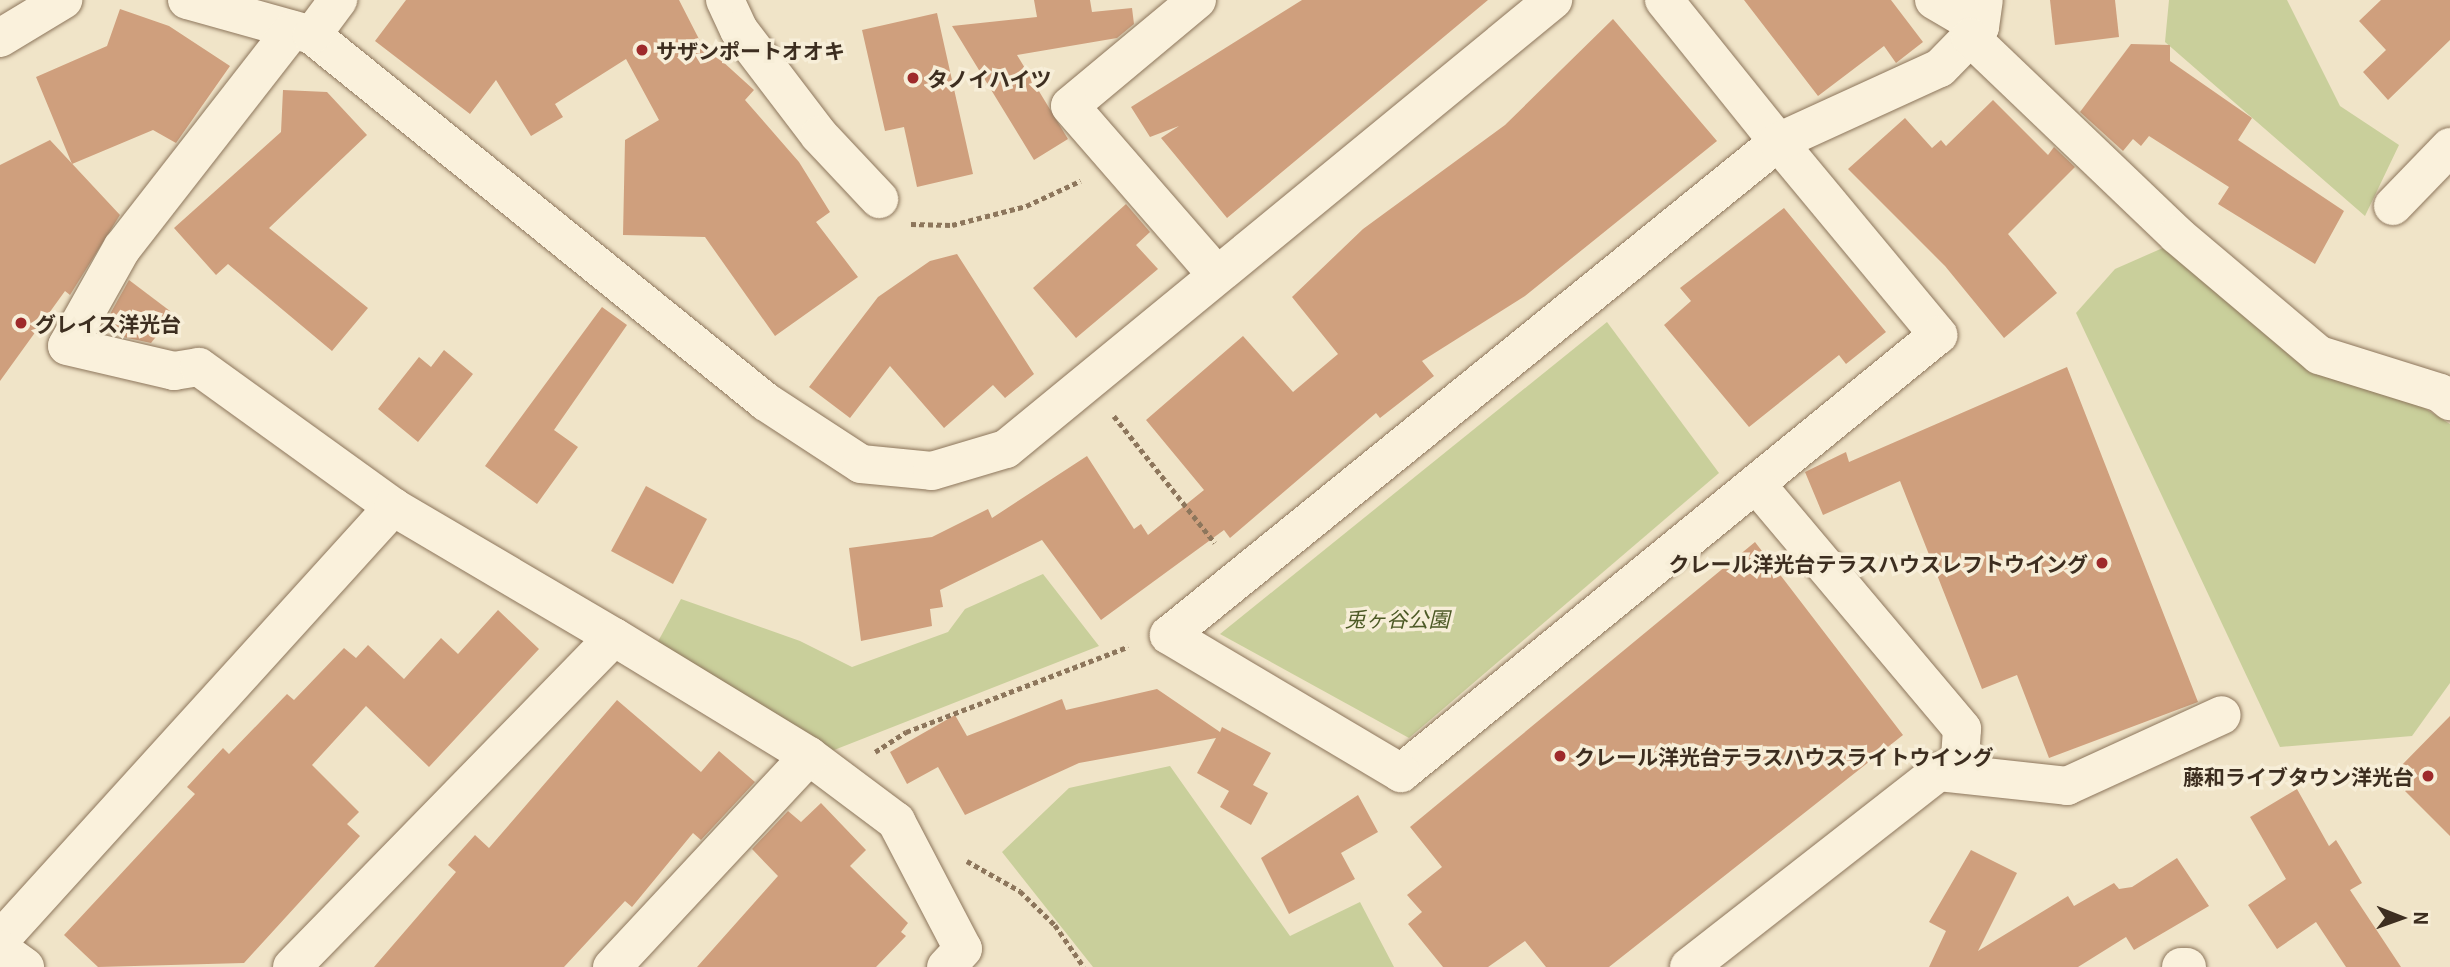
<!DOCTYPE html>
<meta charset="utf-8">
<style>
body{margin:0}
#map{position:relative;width:2450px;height:967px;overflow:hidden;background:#f0e4c8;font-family:Georgia,"Noto Sans JP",serif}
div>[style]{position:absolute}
.green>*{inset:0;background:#c9cf9b}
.building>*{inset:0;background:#cf9f7d}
.path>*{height:4.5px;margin-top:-2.25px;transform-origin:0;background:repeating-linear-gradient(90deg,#8d765c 0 5px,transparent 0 8.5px)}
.roads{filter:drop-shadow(0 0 2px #8d765c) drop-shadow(0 0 2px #8d765c)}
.minor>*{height:38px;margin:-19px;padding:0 19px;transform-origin:19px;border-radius:19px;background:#faf1dc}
.dots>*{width:19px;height:19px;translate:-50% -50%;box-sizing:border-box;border:4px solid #f7eed8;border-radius:50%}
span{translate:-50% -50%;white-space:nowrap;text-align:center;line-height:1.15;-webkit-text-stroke:7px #f7eed8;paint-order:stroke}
.poi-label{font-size:21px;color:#3d2e20;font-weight:700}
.left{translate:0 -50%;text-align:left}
.right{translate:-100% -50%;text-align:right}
.park-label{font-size:21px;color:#4d5a26;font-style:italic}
.north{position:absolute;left:2366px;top:883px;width:70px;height:70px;-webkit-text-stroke:5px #f7eed8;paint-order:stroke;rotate:91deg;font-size:19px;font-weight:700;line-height:28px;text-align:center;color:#3d2e20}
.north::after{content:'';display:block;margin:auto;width:24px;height:32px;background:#3d2e20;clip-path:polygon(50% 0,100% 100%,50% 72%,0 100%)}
</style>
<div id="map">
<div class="green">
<div style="clip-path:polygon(2169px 0,2287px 0,2340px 106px,2399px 145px,2365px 216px,2165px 42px)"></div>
<div style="clip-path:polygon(2165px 247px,2450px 424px,2450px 683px,2412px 736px,2280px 747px,2076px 313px,2115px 269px)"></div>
<div style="clip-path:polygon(1607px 322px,1719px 473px,1409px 738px,1220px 634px)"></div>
<div style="clip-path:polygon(1043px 574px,1099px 646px,829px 752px,655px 647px,681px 599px,800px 641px,852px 667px,948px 632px,965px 609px)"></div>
<div style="clip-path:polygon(1170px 766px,1290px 936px,1360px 902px,1394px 967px,1093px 967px,1002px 852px,1069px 788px)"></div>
</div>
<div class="building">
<div style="clip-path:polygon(406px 0,679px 0,700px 41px,754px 90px,745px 100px,799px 162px,830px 212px,816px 222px,858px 277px,775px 336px,705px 237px,623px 235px,625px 140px,659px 120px,626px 59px,555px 104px,563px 117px,531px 136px,496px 80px,470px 114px,375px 41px)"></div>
<div style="clip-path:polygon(1034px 0,1090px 0,1092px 12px,1132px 8px,1134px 24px,1117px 38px,1017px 55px,1068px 139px,1034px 160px,952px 26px,1037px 17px)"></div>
<div style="clip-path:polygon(1302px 0,1488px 0,1227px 218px,1161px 138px,1179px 126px,1150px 137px,1131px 107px)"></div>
<div style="clip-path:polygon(1744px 0,1891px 0,1923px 42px,1896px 63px,1884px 46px,1818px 96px)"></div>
<div style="clip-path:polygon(2050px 0,2115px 0,2119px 37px,2055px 45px)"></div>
<div style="clip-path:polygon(2381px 0,2450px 0,2450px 40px,2388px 100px,2363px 72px,2386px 50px,2359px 21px)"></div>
<div style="clip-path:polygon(120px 9px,169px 26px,230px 66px,176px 143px,153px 130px,72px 164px,36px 77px,107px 46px)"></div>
<div style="clip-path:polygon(937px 13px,973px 174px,917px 187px,904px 127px,885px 131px,862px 30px)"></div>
<div style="clip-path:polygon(1613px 19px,1717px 141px,1525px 296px,1422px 361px,1434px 376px,1380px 418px,1376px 413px,1230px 538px,1224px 530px,1101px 620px,1042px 540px,940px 590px,943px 607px,930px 609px,932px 626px,861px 641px,849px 548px,932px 537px,988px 509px,992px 518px,1087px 456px,1134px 529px,1141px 524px,1148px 535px,1204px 490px,1146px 420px,1243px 336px,1293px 392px,1338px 354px,1292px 297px,1363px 229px,1505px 125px)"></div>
<div style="clip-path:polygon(2131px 44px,2170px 45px,2170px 61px,2252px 118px,2238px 140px,2344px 211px,2315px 264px,2218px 204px,2229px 187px,2149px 136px,2141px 146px,2133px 139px,2123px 151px,2080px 112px)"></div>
<div style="clip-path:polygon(283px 90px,327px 92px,367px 135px,269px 228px,368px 308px,332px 351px,228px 264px,216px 275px,174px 228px,281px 132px)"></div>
<div style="clip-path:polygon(1993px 100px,2048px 155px,2054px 147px,2075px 167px,2008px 234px,2057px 293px,2004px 338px,1945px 266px,1848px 169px,1905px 118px,1932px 148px,1941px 140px,1946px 146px)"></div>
<div style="clip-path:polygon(50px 140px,120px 215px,70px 295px,65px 291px,0 381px,0 165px)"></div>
<div style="clip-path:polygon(1126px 204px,1150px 232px,1136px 245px,1158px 269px,1076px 338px,1033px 288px)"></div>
<div style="clip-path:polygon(1784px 208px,1886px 332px,1846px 364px,1839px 355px,1749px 427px,1664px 325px,1691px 301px,1680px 288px)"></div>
<div style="clip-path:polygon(957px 254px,1034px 374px,1005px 398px,993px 385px,944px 428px,890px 366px,850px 418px,809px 387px,878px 297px,930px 261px)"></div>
<div style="clip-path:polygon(129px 280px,174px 314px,151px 343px,123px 337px,105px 323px)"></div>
<div style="clip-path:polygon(602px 307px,627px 325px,554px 430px,578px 447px,537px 504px,485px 466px)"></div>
<div style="clip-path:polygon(444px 350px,473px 374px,418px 442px,378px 409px,419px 357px,431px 367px)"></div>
<div style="clip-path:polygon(2067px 367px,2198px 702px,2049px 758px,2017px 675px,1982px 689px,1900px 481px,1823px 515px,1805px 472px,1846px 452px,1849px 462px)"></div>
<div style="clip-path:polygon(646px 486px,707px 519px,673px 584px,611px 551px)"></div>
<div style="clip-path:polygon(1755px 542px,1903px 735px,1609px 967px,1546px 967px,1525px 941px,1488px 967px,1443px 967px,1408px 924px,1422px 912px,1407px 895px,1442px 867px,1410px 827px)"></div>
<div style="clip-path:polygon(498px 610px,539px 649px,429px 767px,366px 706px,312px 765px,359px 812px,347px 824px,360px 836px,244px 963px,98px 967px,64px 935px,195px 794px,187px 787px,223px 748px,229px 754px,287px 694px,294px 700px,344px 648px,356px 658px,368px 645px,404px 679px,441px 638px,458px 654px)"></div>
<div style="clip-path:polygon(1157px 689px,1220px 732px,1222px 727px,1271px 753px,1253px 785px,1268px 793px,1251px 825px,1220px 807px,1229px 791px,1197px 773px,1216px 738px,1079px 763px,965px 815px,938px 767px,907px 784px,890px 752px,955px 715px,967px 736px,1062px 699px,1066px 710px)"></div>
<div style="clip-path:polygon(617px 700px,701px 772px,719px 751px,755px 782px,701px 840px,693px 833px,632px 907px,625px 901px,564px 967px,374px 967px,456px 872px,448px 865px,475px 835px,489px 848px)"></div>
<div style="clip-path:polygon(2450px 716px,2450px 836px,2405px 791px,2413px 783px,2398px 769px)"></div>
<div style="clip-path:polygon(2297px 789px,2329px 846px,2336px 840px,2362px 883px,2350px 890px,2401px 967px,2346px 967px,2316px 922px,2277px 949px,2248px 905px,2286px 879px,2250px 817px)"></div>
<div style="clip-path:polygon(1358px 795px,1378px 832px,1341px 853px,1355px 879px,1289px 914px,1261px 858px)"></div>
<div style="clip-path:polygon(821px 803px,866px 850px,850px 866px,908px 923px,901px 932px,906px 936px,876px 967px,697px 967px,778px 876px,752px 849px,788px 811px,801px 822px)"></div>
<div style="clip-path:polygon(1971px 850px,2017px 873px,1978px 951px,2068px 896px,2074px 906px,2114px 883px,2119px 889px,2132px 887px,2177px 858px,2209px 906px,2134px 950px,2126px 937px,2078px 967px,1929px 967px,1946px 931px,1929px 922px)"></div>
</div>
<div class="path">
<div style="left:911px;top:224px;width:41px;rotate:1.4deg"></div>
<div style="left:952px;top:225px;width:76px;rotate:-14.4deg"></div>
<div style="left:1026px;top:206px;width:60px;rotate:-24.8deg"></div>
<div style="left:1114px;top:416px;width:162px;rotate:51.5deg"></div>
<div style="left:875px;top:752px;width:37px;rotate:-33deg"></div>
<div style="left:906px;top:732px;width:238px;rotate:-21deg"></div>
<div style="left:967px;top:861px;width:61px;rotate:29.5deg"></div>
<div style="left:1020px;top:891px;width:49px;rotate:44.2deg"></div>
<div style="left:1055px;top:925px;width:51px;rotate:55.4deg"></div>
</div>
<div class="roads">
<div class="minor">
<div style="left:187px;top:0;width:130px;rotate:15.6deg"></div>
<div style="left:312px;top:35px;width:584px;rotate:38.95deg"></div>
<div style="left:766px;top:402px;width:113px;rotate:33.1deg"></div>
<div style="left:861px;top:464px;width:71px;rotate:5.6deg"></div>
<div style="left:932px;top:471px;width:77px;rotate:-16.6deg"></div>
<div style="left:1006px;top:449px;width:708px;rotate:-39.38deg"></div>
<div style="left:725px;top:0;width:33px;rotate:65deg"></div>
<div style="left:739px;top:30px;width:132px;rotate:52.7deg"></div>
<div style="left:819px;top:135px;width:88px;rotate:46.8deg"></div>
<div style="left:1197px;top:0;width:165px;rotate:140.2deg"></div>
<div style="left:1070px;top:106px;width:223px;rotate:49deg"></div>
<div style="left:1664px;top:0;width:182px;rotate:51.2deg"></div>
<div style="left:1778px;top:142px;width:251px;rotate:50.3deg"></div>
<div style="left:1938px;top:335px;width:693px;rotate:140.8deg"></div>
<div style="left:1401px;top:773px;width:270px;rotate:-149.3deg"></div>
<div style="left:1169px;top:635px;width:784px;rotate:-38.99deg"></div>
<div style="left:1778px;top:142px;width:178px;rotate:-24.6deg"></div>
<div style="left:1940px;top:68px;width:57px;rotate:-45.7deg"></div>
<div style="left:1980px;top:27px;width:27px;rotate:-82deg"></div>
<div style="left:1934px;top:0;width:53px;rotate:30.4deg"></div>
<div style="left:292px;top:30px;width:276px;rotate:127.9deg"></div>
<div style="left:122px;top:248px;width:112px;rotate:119.3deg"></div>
<div style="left:67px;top:346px;width:110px;rotate:13.2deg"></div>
<div style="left:174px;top:371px;width:25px;rotate:-9deg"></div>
<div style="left:199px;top:367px;width:239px;rotate:35.8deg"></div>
<div style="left:312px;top:35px;width:44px;rotate:-53.4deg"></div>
<div style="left:1970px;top:37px;width:286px;rotate:43.7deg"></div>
<div style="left:2177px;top:235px;width:186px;rotate:40.2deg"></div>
<div style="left:2319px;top:355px;width:127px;rotate:17.4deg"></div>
<div style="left:2440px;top:393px;width:13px;rotate:39deg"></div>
<div style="left:0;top:38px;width:74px;rotate:-31.1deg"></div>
<div style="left:2393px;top:206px;width:82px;rotate:-46deg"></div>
<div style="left:1756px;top:484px;width:320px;rotate:49.9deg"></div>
<div style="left:1962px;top:729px;width:44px;rotate:93.9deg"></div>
<div style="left:809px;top:756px;width:109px;rotate:36.8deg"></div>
<div style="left:896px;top:821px;width:144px;rotate:62.4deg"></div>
<div style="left:963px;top:949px;width:25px;rotate:133deg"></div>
<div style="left:0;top:940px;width:585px;rotate:-47.77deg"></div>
<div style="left:393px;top:507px;width:256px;rotate:30.5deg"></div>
<div style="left:0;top:949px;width:31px;rotate:36deg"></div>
<div style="left:292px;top:967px;width:461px;rotate:-45.7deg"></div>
<div style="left:614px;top:637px;width:228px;rotate:31.4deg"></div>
<div style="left:809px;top:756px;width:289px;rotate:133deg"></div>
<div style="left:1689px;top:967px;width:317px;rotate:-38deg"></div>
<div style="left:1939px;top:772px;width:129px;rotate:6.2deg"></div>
<div style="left:2067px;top:786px;width:170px;rotate:-24.6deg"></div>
<div style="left:2181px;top:967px;width:6px"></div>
</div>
</div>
<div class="dots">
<div style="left:642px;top:50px;background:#9e2a2b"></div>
<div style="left:913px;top:78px;background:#9e2a2b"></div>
<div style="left:21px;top:323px;background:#9e2a2b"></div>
<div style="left:2102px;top:563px;background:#9e2a2b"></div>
<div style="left:1560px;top:756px;background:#9e2a2b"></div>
<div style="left:2428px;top:776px;background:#9e2a2b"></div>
</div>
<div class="poi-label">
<span class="left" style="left:656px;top:50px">サザンポートオオキ</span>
<span class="left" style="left:927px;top:78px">タノイハイツ</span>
<span class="left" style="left:35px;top:323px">グレイス洋光台</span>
<span class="right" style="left:2088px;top:563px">クレール洋光台テラスハウスレフトウイング</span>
<span class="left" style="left:1574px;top:756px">クレール洋光台テラスハウスライトウイング</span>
<span class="right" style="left:2414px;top:776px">藤和ライブタウン洋光台</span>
</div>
<div class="park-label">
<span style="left:1397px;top:618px">兎ヶ谷公園</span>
</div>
<div class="north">N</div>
</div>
